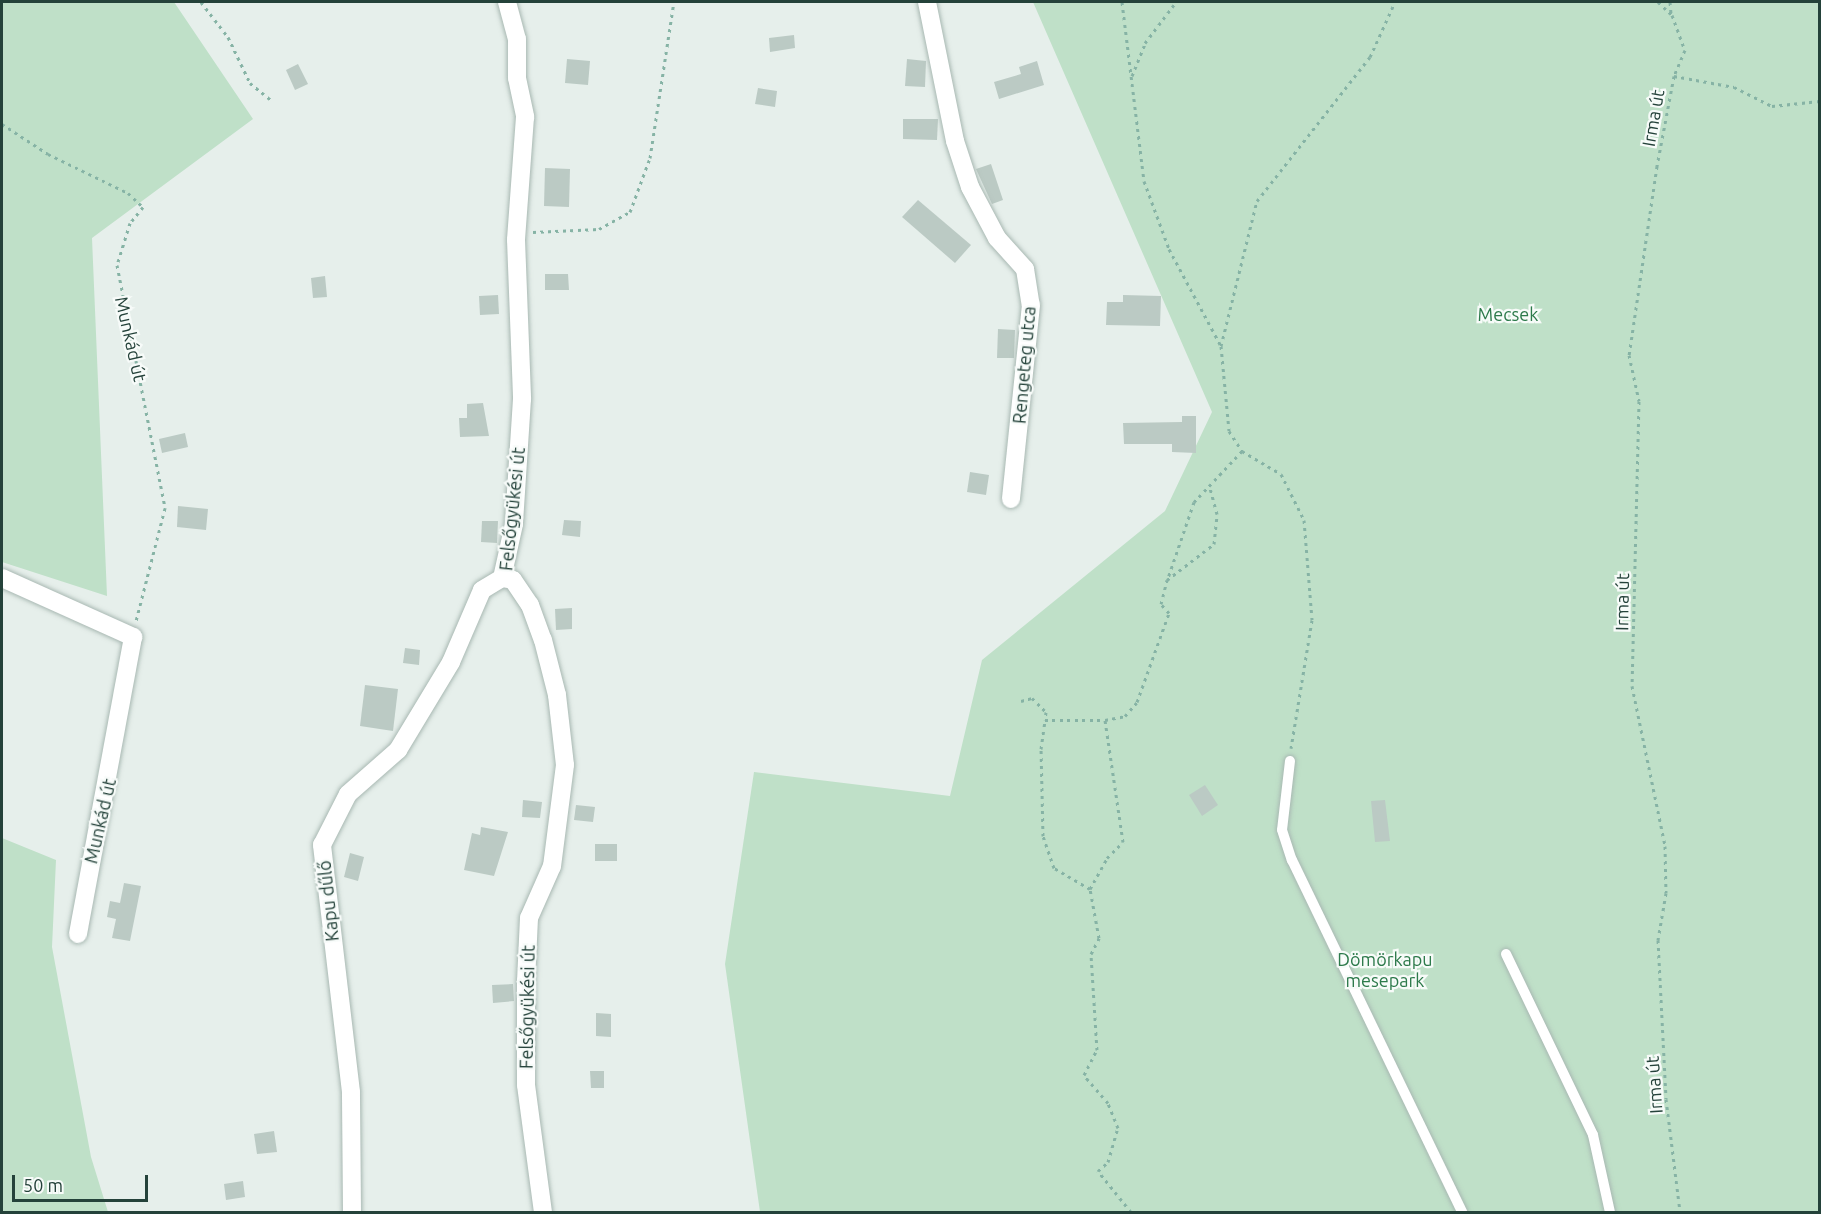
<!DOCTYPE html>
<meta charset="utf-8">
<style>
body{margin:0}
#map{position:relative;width:1821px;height:1214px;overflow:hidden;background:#e6efeb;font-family:Ubuntu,sans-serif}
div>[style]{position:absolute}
.green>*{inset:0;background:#bfe0c8}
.building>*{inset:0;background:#bbcac4}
.path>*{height:3px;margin-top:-1.5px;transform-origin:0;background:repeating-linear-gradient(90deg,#86b3a5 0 3px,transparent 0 7.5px)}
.roads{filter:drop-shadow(0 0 2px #a8b8b2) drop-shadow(0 0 2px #a8b8b2)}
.lane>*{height:10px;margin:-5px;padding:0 5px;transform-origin:5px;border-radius:5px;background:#fff}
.street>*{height:18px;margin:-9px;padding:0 9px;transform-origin:9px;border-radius:9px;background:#fff}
span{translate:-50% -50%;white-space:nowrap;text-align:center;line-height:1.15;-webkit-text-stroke:4.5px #f7fbf9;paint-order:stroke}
.street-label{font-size:18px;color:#24423a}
.park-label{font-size:18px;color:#2d7a4b}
.frame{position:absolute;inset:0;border:3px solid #24423a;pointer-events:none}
.scale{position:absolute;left:12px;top:1175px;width:136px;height:27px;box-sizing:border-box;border:3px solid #24423a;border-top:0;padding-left:8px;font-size:18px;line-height:21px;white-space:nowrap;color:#24423a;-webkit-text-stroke:4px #f7fbf9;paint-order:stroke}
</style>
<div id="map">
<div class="green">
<div style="clip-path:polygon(2px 2px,174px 2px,253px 119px,92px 238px,107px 596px,2px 562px)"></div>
<div style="clip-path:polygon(1033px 2px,1819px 2px,1819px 1212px,760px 1212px,725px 964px,754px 772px,950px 796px,982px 660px,1165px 511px,1212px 412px)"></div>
<div style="clip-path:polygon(2px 838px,56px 860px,52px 947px,91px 1157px,108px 1212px,2px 1212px)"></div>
</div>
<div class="building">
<div style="clip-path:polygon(794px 35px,795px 48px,770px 52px,769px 38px)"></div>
<div style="clip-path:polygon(567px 59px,590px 61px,588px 85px,565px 83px)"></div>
<div style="clip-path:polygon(907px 59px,926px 61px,925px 87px,905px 86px)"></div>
<div style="clip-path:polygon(1037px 61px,1044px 85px,999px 99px,994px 82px,1021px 74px,1019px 67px)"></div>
<div style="clip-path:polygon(298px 64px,308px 84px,295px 90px,286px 70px)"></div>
<div style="clip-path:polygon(758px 88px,777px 91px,775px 107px,755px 104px)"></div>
<div style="clip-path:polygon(903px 119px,938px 119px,937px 140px,903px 139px)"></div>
<div style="clip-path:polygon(991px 164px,1003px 200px,992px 204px,976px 169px)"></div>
<div style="clip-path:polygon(545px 168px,570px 169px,569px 207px,544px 206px)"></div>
<div style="clip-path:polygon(918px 200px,971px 245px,955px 263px,902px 217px)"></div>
<div style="clip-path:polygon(545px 274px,568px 274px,569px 290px,545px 290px)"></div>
<div style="clip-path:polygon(325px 276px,327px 297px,313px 298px,311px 278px)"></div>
<div style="clip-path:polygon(498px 295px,499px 314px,480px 315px,479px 296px)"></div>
<div style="clip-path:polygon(1123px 295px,1161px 296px,1160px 326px,1106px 325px,1107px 302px,1123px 302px)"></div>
<div style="clip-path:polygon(998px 329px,1015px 330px,1014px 358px,997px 358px)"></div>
<div style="clip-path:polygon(483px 403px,489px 436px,460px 437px,459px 418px,467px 418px,467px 404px)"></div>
<div style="clip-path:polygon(1182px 416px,1196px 416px,1196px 453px,1172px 452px,1172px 444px,1124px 444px,1123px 423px,1182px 422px)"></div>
<div style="clip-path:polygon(185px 433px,188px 447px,162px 453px,159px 439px)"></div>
<div style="clip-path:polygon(970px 472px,989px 475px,986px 495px,967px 492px)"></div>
<div style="clip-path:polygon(178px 506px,208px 509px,206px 530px,177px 527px)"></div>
<div style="clip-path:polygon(564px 520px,581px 521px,580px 537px,562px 535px)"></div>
<div style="clip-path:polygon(482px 521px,498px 521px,497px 543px,481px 542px)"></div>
<div style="clip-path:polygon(572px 608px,572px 629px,556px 630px,555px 609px)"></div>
<div style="clip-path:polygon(405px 648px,420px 650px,419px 665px,403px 663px)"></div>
<div style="clip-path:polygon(365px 685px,398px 689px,393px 731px,360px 726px)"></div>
<div style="clip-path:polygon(1205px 785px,1218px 805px,1202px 816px,1189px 795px)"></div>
<div style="clip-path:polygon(523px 800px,542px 802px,540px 818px,522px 817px)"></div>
<div style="clip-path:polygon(1385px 800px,1390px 841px,1375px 842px,1371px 801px)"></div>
<div style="clip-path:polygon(576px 805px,595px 807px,593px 822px,574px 820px)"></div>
<div style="clip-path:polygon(481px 827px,508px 832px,494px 876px,464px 870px,472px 833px,480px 835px)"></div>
<div style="clip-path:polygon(595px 844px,617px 844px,617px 861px,595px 861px)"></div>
<div style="clip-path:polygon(350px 853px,364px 857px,358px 881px,344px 877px)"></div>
<div style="clip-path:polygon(124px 883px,141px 886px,130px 941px,112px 938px,116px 919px,107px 917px,110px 901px,120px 903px)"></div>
<div style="clip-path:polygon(513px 984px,514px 1001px,493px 1003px,492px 985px)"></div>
<div style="clip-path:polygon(596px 1013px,611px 1014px,611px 1037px,596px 1036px)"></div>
<div style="clip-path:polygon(590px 1071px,604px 1071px,604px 1088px,591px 1088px)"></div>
<div style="clip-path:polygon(274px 1131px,277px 1152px,257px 1154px,254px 1134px)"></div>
<div style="clip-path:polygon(243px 1181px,245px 1197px,226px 1200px,224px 1184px)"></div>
</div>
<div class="path">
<div style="left:201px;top:2px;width:44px;rotate:52.4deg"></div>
<div style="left:228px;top:37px;width:51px;rotate:64.4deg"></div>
<div style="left:250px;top:83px;width:28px;rotate:39deg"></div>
<div style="left:1122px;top:2px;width:180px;rotate:83deg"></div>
<div style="left:1144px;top:181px;width:72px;rotate:69.8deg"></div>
<div style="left:1169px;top:249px;width:110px;rotate:61.8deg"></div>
<div style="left:1221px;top:346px;width:85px;rotate:84.6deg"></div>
<div style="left:1229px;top:431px;width:24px;rotate:57deg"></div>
<div style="left:1242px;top:451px;width:70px;rotate:133.3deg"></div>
<div style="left:1194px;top:502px;width:80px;rotate:108.9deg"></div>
<div style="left:1658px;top:2px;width:19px;rotate:43deg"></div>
<div style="left:1672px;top:15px;width:37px;rotate:70deg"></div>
<div style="left:1685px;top:50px;width:28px;rotate:113deg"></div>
<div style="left:1674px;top:76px;width:92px;rotate:100.7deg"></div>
<div style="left:1657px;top:166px;width:191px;rotate:98.4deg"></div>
<div style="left:1629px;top:355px;width:47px;rotate:77.7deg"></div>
<div style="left:1639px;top:401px;width:285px;rotate:91.4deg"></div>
<div style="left:1632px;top:686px;width:163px;rotate:78.3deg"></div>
<div style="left:1665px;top:846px;width:47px;rotate:88.8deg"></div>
<div style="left:1666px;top:893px;width:48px;rotate:99.7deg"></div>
<div style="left:1658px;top:940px;width:159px;rotate:87.1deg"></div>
<div style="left:1666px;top:1099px;width:114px;rotate:82.9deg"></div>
<div style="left:1670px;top:2px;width:11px;rotate:85deg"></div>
<div style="left:1132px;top:76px;width:35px;rotate:-68deg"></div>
<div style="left:1145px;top:43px;width:51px;rotate:-52.9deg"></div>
<div style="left:1674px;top:76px;width:61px;rotate:10.4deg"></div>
<div style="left:1734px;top:87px;width:42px;rotate:26.6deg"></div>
<div style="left:1772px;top:106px;width:48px;rotate:-5.9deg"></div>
<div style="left:2px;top:124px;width:55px;rotate:33.1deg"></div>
<div style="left:48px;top:154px;width:89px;rotate:26deg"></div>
<div style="left:128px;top:193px;width:21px;rotate:43deg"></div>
<div style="left:143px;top:207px;width:21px;rotate:129deg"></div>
<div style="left:130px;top:223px;width:44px;rotate:107.2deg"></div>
<div style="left:117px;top:265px;width:248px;rotate:78.8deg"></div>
<div style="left:165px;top:508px;width:117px;rotate:104.4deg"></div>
<div style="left:533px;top:232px;width:66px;rotate:-2.6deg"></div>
<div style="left:599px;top:229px;width:35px;rotate:-29deg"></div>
<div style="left:630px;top:212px;width:58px;rotate:-69.7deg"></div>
<div style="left:650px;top:158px;width:158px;rotate:-81.3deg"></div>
<div style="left:1221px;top:346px;width:149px;rotate:-76.1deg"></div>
<div style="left:1257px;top:201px;width:183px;rotate:-51.9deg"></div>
<div style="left:1370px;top:57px;width:60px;rotate:-65.6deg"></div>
<div style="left:1242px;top:451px;width:45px;rotate:30.5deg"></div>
<div style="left:1281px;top:474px;width:51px;rotate:63.4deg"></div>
<div style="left:1304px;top:520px;width:100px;rotate:85.4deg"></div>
<div style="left:1312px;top:620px;width:130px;rotate:99.3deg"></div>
<div style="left:1021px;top:701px;width:11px;rotate:-15deg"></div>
<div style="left:1032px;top:698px;width:20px;rotate:45deg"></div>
<div style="left:1046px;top:712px;width:8px;rotate:97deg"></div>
<div style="left:1090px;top:889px;width:42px;rotate:-149.7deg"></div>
<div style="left:1054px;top:868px;width:34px;rotate:-109deg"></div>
<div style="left:1043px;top:836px;width:87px;rotate:-91.3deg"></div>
<div style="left:1041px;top:749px;width:29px;rotate:-82deg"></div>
<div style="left:1045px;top:720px;width:60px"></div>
<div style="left:1131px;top:1212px;width:53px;rotate:-128.8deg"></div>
<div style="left:1098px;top:1171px;width:13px;rotate:-42deg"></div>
<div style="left:1108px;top:1162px;width:35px;rotate:-74deg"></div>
<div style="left:1118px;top:1128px;width:27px;rotate:-112deg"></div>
<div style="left:1108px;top:1103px;width:37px;rotate:-131deg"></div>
<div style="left:1084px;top:1075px;width:28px;rotate:-63deg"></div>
<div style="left:1097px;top:1050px;width:96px;rotate:-93.6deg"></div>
<div style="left:1091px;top:954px;width:18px;rotate:-63deg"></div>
<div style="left:1099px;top:938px;width:50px;rotate:-100.4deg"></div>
<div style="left:1090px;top:889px;width:35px;rotate:-61deg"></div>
<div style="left:1107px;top:858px;width:23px;rotate:-45deg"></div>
<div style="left:1123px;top:842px;width:123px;rotate:-98.4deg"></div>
<div style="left:1105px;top:720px;width:20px;rotate:-11deg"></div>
<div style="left:1125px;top:716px;width:18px;rotate:-49deg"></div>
<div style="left:1137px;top:702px;width:95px;rotate:-70.2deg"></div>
<div style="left:1169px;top:613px;width:12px;rotate:-132deg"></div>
<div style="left:1161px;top:604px;width:25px;rotate:-76deg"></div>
<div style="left:1167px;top:580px;width:59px;rotate:-37.5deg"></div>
<div style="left:1214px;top:544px;width:30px;rotate:-84deg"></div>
<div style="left:1217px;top:514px;width:30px;rotate:-105deg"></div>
</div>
<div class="roads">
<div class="lane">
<div style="left:1290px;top:761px;width:69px;rotate:96.6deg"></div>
<div style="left:1282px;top:830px;width:32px;rotate:72deg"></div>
<div style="left:1292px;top:860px;width:391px;rotate:64.2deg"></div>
<div style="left:1506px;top:954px;width:201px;rotate:64.3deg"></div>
<div style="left:1593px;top:1135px;width:79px;rotate:77.6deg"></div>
</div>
<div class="street">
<div style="left:507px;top:2px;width:38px;rotate:75deg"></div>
<div style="left:517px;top:39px;width:39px;rotate:90deg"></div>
<div style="left:517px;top:78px;width:40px;rotate:78deg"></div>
<div style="left:525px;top:117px;width:123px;rotate:94.2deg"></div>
<div style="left:516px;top:240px;width:159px;rotate:87.8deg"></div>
<div style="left:522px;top:399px;width:125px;rotate:93.7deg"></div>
<div style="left:514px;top:524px;width:55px;rotate:102.5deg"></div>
<div style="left:502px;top:578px;width:11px;rotate:10deg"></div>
<div style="left:513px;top:580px;width:30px;rotate:56deg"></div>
<div style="left:530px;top:605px;width:37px;rotate:70deg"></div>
<div style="left:543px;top:640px;width:57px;rotate:75.7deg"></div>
<div style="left:557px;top:695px;width:70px;rotate:83.5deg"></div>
<div style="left:565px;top:765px;width:102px;rotate:97.3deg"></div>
<div style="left:552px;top:866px;width:57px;rotate:113.9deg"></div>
<div style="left:529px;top:918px;width:63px;rotate:92.7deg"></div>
<div style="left:526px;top:981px;width:104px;rotate:90deg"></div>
<div style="left:526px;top:1085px;width:128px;rotate:82.4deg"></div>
<div style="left:927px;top:2px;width:142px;rotate:78.6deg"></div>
<div style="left:955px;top:141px;width:48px;rotate:71.9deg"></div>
<div style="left:970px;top:187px;width:58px;rotate:62.1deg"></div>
<div style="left:997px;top:238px;width:42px;rotate:47.9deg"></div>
<div style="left:1025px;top:269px;width:36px;rotate:81deg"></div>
<div style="left:1031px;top:305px;width:195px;rotate:95.9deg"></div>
<div style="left:2px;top:578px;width:144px;rotate:24.2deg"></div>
<div style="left:133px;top:637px;width:302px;rotate:100.5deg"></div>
<div style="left:352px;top:1212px;width:120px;rotate:-90.5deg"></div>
<div style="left:351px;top:1092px;width:249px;rotate:-96.7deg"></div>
<div style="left:322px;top:845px;width:57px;rotate:-63deg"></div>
<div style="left:348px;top:794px;width:67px;rotate:-41.3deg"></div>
<div style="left:398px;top:750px;width:103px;rotate:-58.9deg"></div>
<div style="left:451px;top:662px;width:78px;rotate:-66.7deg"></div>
<div style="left:482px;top:590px;width:23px;rotate:-31deg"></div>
</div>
</div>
<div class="street-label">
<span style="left:1653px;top:118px;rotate:-80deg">Irma út</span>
<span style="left:131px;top:339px;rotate:77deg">Munkád út</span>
<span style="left:1024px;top:365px;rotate:-85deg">Rengeteg utca</span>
<span style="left:512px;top:509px;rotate:-84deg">Felsőgyükési út</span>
<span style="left:1622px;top:602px;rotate:-89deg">Irma út</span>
<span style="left:100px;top:821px;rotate:-77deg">Munkád út</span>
<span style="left:328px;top:901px;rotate:-96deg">Kapu dűlő</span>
<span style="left:527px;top:1007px;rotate:-89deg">Felsőgyükési út</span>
<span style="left:1654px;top:1085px;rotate:-94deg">Irma út</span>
</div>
<div class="park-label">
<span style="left:1508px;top:314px">Mecsek</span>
<span style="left:1385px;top:970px">Dömörkapu<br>mesepark</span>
</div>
<div class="frame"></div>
<div class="scale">50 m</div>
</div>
